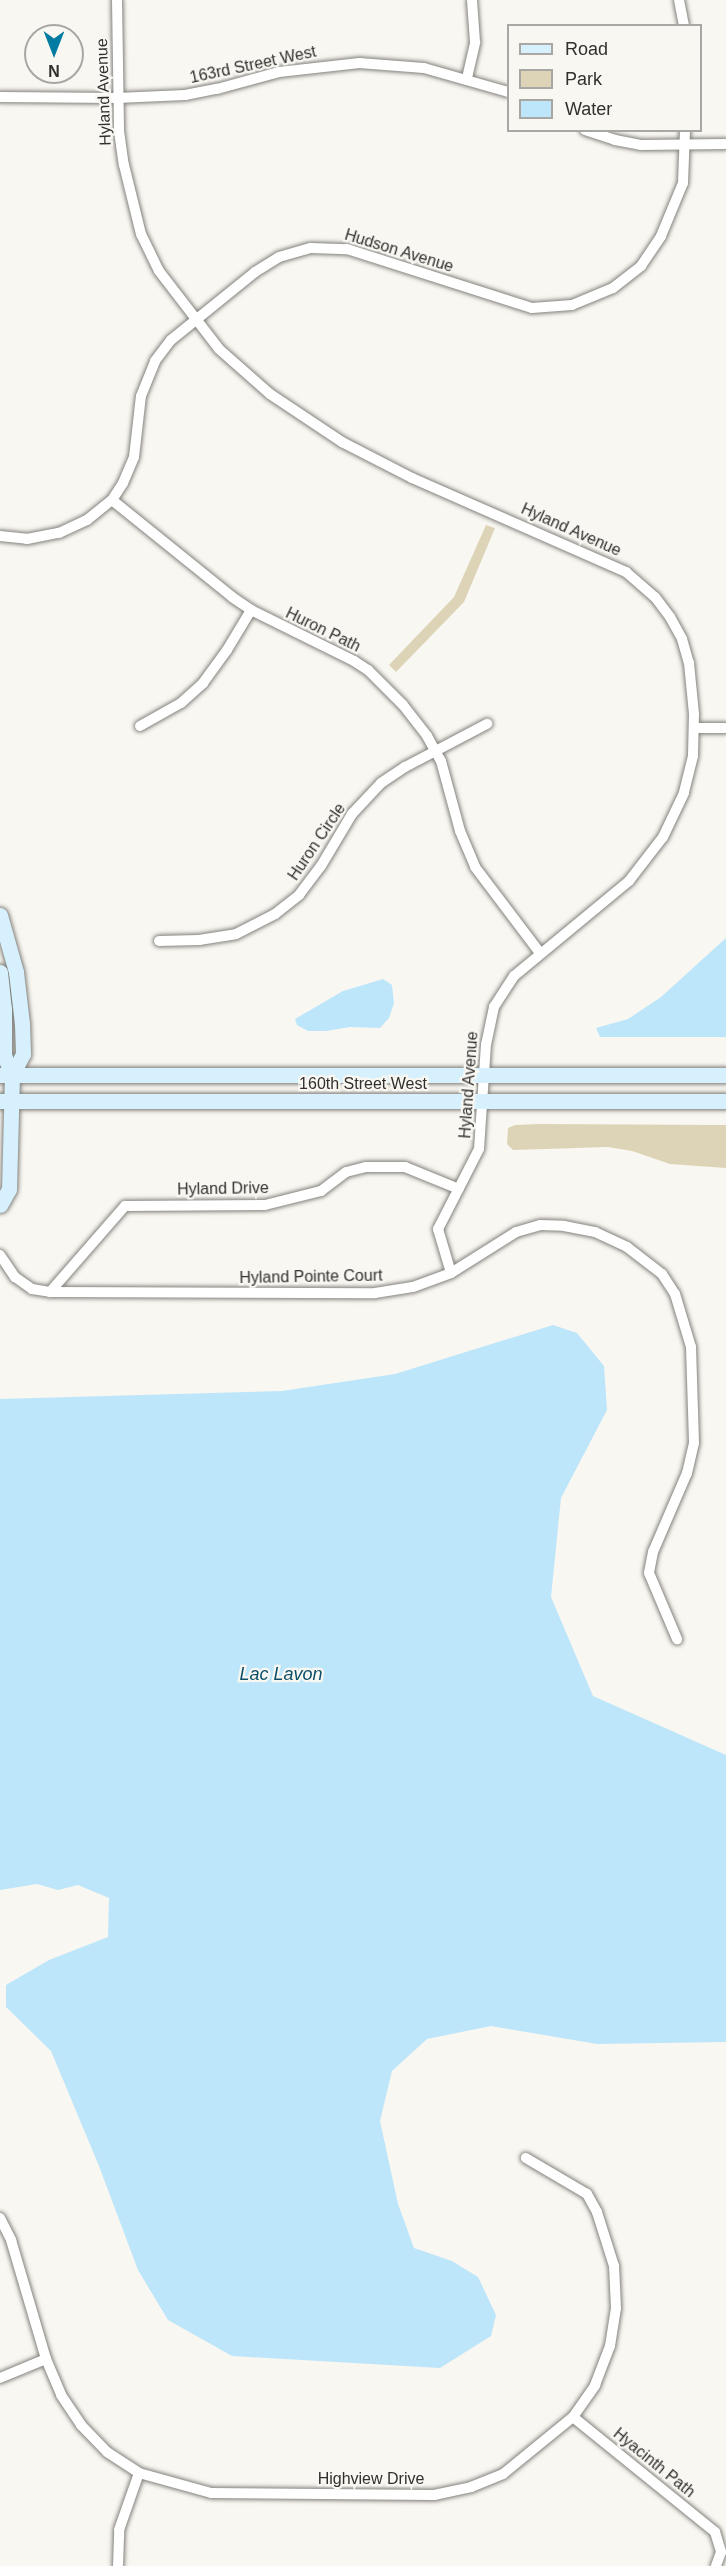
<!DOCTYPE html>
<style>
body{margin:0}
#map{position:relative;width:726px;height:2566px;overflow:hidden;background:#f9f7f2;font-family:Arial,sans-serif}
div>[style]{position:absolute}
.green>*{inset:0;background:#ddd4b7}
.water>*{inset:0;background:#bee6fa}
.roads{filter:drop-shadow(0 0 2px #84827d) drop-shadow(0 0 2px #84827d)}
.street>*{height:10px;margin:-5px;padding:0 5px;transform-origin:5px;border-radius:5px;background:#fff}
.secondary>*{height:15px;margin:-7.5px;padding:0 7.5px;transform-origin:7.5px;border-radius:7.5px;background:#d6f1fd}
span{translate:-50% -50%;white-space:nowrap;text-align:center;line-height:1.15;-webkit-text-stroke:4.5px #f9f7f2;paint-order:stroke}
.street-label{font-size:16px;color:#31302e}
.water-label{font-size:18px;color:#10516a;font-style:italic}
.legend{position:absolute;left:507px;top:24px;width:195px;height:108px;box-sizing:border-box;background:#f9f7f2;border:2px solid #a9a7a4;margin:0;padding:8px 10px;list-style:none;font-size:18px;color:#31302e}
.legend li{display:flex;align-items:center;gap:12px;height:30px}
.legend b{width:30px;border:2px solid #a9a7a4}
.north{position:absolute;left:24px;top:24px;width:60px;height:60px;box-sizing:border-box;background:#f9f7f2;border:2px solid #a9a7a4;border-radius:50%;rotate:180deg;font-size:16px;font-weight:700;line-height:24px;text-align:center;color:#31302e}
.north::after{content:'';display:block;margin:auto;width:21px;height:27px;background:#007ba2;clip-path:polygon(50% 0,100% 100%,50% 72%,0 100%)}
</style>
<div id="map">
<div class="green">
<div style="clip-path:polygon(486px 525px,495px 528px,464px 602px,396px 672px,389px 665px,454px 597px)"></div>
<div style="clip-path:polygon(540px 1124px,726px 1125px,726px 1168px,670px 1164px,632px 1151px,608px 1147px,513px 1150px,507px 1144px,508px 1128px,515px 1125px)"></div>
</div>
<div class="water">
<div style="clip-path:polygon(726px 938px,726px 1037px,600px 1037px,596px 1028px,628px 1019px,661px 997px)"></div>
<div style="clip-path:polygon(383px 979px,392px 985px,394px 1003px,389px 1018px,380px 1028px,350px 1027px,326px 1031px,308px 1031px,297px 1025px,295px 1019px,343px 991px)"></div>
<div style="clip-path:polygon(553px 1325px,577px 1333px,604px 1366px,607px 1410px,561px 1498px,551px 1597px,593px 1696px,726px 1755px,726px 2042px,597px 2044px,491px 2026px,427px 2039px,392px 2071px,380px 2121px,398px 2204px,414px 2248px,452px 2261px,478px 2277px,496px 2315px,491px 2336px,440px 2368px,232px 2356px,168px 2320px,138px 2270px,99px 2166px,51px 2051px,6px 2007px,6px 1985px,49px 1960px,108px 1937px,109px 1898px,78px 1885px,58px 1890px,37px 1884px,0 1890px,0 1399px,282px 1391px,395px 1374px)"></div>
</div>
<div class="roads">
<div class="street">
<div style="left:117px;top:0;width:131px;rotate:89.1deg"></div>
<div style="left:119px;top:131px;width:34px;rotate:82deg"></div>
<div style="left:124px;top:165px;width:71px;rotate:76.2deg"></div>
<div style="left:141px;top:234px;width:41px;rotate:64.1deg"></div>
<div style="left:159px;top:271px;width:98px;rotate:52.4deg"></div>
<div style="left:219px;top:349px;width:68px;rotate:41.4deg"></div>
<div style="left:270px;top:394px;width:87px;rotate:33.7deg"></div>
<div style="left:342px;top:442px;width:79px;rotate:27.2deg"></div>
<div style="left:412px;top:478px;width:234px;rotate:23.7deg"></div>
<div style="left:626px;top:572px;width:38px;rotate:41deg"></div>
<div style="left:655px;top:597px;width:25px;rotate:53deg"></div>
<div style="left:670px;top:617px;width:25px;rotate:61deg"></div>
<div style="left:682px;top:639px;width:25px;rotate:74deg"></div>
<div style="left:689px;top:663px;width:51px;rotate:84.4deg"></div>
<div style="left:694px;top:714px;width:42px;rotate:91.4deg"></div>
<div style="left:693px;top:756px;width:38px;rotate:104deg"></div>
<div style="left:684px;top:793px;width:49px;rotate:115.5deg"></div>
<div style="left:663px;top:837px;width:56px;rotate:127.7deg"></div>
<div style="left:629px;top:881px;width:149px;rotate:140.4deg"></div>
<div style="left:514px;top:976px;width:37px;rotate:123deg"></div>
<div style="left:494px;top:1007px;width:38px;rotate:102deg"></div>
<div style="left:486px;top:1044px;width:105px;rotate:93.8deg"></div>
<div style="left:479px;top:1149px;width:90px;rotate:117.1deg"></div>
<div style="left:438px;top:1229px;width:46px;rotate:73.5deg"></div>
<div style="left:679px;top:0;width:26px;rotate:79deg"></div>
<div style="left:467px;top:78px;width:37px;rotate:-77deg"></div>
<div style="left:475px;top:42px;width:42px;rotate:-94.1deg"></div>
<div style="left:0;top:97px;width:117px;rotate:0.5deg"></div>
<div style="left:117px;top:98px;width:68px;rotate:-2.5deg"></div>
<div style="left:185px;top:95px;width:33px;rotate:-11deg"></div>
<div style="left:217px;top:89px;width:64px;rotate:-15.3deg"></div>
<div style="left:279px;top:72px;width:81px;rotate:-6.4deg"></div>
<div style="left:359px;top:63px;width:65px;rotate:4.4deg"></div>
<div style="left:424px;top:68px;width:87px;rotate:15.9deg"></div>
<div style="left:585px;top:130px;width:32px;rotate:18deg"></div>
<div style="left:615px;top:140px;width:26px;rotate:11deg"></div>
<div style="left:641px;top:145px;width:85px;rotate:-0.7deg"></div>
<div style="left:112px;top:500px;width:154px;rotate:38.9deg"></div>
<div style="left:232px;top:597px;width:23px;rotate:34deg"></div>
<div style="left:251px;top:610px;width:115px;rotate:26.3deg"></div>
<div style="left:354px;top:661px;width:17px;rotate:33deg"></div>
<div style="left:368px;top:670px;width:49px;rotate:45deg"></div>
<div style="left:403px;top:705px;width:39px;rotate:52deg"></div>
<div style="left:427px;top:736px;width:29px;rotate:61deg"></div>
<div style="left:441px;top:761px;width:73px;rotate:74.8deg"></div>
<div style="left:460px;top:831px;width:39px;rotate:67deg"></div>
<div style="left:475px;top:867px;width:108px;rotate:52.9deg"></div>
<div style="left:0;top:536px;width:27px;rotate:6deg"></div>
<div style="left:27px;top:539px;width:33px;rotate:-11deg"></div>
<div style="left:59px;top:533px;width:31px;rotate:-25deg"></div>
<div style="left:87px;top:520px;width:32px;rotate:-39deg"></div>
<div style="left:112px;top:500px;width:20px;rotate:-57deg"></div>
<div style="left:123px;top:483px;width:28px;rotate:-67deg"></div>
<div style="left:134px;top:457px;width:61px;rotate:-83.5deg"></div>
<div style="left:141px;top:396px;width:38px;rotate:-68deg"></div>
<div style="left:155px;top:361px;width:26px;rotate:-53deg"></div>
<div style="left:171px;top:340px;width:108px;rotate:-39deg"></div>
<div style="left:255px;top:272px;width:28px;rotate:-32deg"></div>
<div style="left:279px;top:257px;width:33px;rotate:-16deg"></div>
<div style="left:311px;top:248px;width:36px;rotate:2deg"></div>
<div style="left:347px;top:249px;width:194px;rotate:17.7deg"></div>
<div style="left:532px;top:308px;width:40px;rotate:-4.3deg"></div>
<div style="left:572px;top:305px;width:44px;rotate:-22.5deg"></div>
<div style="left:613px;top:288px;width:36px;rotate:-38deg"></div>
<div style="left:641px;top:266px;width:36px;rotate:-56deg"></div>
<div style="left:661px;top:236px;width:57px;rotate:-67.5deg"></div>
<div style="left:683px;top:183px;width:53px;rotate:-87.8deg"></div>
<div style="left:140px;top:726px;width:47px;rotate:-29.3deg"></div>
<div style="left:181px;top:703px;width:30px;rotate:-42deg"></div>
<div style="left:203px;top:683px;width:41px;rotate:-54deg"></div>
<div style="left:227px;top:650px;width:47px;rotate:-59deg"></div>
<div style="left:695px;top:728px;width:31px"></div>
<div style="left:159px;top:941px;width:40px;rotate:-1.4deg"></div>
<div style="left:199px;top:940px;width:37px;rotate:-9deg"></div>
<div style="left:236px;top:934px;width:44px;rotate:-27.1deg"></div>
<div style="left:275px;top:914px;width:31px;rotate:-38deg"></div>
<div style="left:299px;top:895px;width:36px;rotate:-53deg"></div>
<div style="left:321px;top:866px;width:61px;rotate:-59.2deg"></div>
<div style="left:352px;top:814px;width:42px;rotate:-46.9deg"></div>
<div style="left:381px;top:783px;width:29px;rotate:-34deg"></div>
<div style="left:405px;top:767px;width:93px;rotate:-27.7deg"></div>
<div style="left:0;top:1255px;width:27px;rotate:56deg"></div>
<div style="left:15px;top:1277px;width:21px;rotate:35deg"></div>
<div style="left:32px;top:1289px;width:18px;rotate:9deg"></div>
<div style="left:50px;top:1292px;width:325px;rotate:0.2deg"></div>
<div style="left:375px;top:1293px;width:38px;rotate:-9deg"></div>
<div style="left:413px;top:1287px;width:40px;rotate:-20.2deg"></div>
<div style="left:451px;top:1273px;width:77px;rotate:-32.2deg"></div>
<div style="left:516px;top:1232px;width:25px;rotate:-16deg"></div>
<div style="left:540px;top:1225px;width:24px;rotate:2deg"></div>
<div style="left:564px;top:1226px;width:32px;rotate:11deg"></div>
<div style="left:595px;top:1232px;width:35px;rotate:25deg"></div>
<div style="left:627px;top:1247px;width:44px;rotate:37.6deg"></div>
<div style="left:662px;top:1274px;width:24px;rotate:57deg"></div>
<div style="left:675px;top:1294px;width:55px;rotate:73.2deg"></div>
<div style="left:691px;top:1347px;width:96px;rotate:88.2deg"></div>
<div style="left:694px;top:1443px;width:31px;rotate:103deg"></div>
<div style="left:687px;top:1473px;width:86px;rotate:113.3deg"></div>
<div style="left:653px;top:1552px;width:21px;rotate:101deg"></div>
<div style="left:649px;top:1573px;width:72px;rotate:67deg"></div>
<div style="left:50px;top:1292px;width:114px;rotate:-48.9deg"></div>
<div style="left:125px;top:1206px;width:140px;rotate:-0.4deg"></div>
<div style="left:265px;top:1205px;width:58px;rotate:-14deg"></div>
<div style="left:321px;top:1191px;width:31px;rotate:-37deg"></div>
<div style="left:346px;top:1172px;width:21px;rotate:-14deg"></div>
<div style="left:366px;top:1167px;width:39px"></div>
<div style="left:405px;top:1167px;width:58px;rotate:22.2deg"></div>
<div style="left:0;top:2218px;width:25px;rotate:63deg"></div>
<div style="left:11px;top:2240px;width:124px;rotate:73.6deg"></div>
<div style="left:46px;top:2359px;width:39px;rotate:67deg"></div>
<div style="left:61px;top:2395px;width:36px;rotate:56deg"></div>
<div style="left:81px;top:2425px;width:37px;rotate:46deg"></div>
<div style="left:107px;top:2452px;width:38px;rotate:33deg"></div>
<div style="left:139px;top:2473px;width:75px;rotate:15.5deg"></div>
<div style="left:211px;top:2493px;width:223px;rotate:0.5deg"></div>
<div style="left:434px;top:2495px;width:38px;rotate:-12deg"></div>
<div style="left:471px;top:2487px;width:35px;rotate:-22deg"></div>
<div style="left:503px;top:2474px;width:90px;rotate:-39.2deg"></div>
<div style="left:573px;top:2417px;width:39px;rotate:-55deg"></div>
<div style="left:595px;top:2385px;width:42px;rotate:-69deg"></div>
<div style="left:610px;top:2346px;width:38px;rotate:-81deg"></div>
<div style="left:616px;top:2308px;width:42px;rotate:-92.7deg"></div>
<div style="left:614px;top:2266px;width:57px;rotate:-107.5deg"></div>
<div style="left:597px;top:2212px;width:21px;rotate:-119deg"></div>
<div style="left:587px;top:2194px;width:71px;rotate:-149.5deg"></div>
<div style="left:0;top:2378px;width:50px;rotate:-22.4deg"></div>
<div style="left:573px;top:2417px;width:183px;rotate:39deg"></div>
<div style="left:715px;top:2532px;width:21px;rotate:73deg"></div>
<div style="left:721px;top:2552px;width:15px;rotate:110deg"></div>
<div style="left:118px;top:2566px;width:36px;rotate:-88deg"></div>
<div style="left:119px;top:2530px;width:60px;rotate:-70.7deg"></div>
</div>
<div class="secondary">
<div style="left:0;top:915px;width:59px;rotate:74.3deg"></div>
<div style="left:16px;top:972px;width:52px;rotate:83.4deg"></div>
<div style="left:22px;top:1024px;width:30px;rotate:88deg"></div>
<div style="left:23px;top:1054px;width:24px;rotate:118deg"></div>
<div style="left:0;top:972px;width:36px;rotate:84deg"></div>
<div style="left:4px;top:1008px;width:47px;rotate:90deg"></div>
<div style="left:4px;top:1055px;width:22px;rotate:68deg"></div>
<div style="left:12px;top:1075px;width:114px;rotate:91.5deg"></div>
<div style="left:9px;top:1189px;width:18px;rotate:119deg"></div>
<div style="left:0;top:1075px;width:726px"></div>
<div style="left:0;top:1101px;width:726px"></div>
</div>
</div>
<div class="street-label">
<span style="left:253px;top:65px;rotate:-12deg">163rd Street West</span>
<span style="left:104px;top:92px;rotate:-92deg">Hyland Avenue</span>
<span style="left:399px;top:251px;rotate:17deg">Hudson Avenue</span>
<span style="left:571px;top:530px;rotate:24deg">Hyland Avenue</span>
<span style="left:323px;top:630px;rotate:26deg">Huron Path</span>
<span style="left:317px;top:842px;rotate:-56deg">Huron Circle</span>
<span style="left:363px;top:1084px">160th Street West</span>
<span style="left:469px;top:1085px;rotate:-86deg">Hyland Avenue</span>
<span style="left:223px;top:1189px;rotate:-1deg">Hyland Drive</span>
<span style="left:311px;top:1277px;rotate:-1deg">Hyland Pointe Court</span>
<span style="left:654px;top:2463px;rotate:39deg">Hyacinth Path</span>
<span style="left:371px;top:2479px">Highview Drive</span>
</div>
<div class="water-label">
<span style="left:281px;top:1674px">Lac Lavon</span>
</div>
<ul class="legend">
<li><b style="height:8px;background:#d6f1fd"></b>Road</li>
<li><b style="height:16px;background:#ddd4b7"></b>Park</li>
<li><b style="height:16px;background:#bee6fa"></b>Water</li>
</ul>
<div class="north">N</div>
</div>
